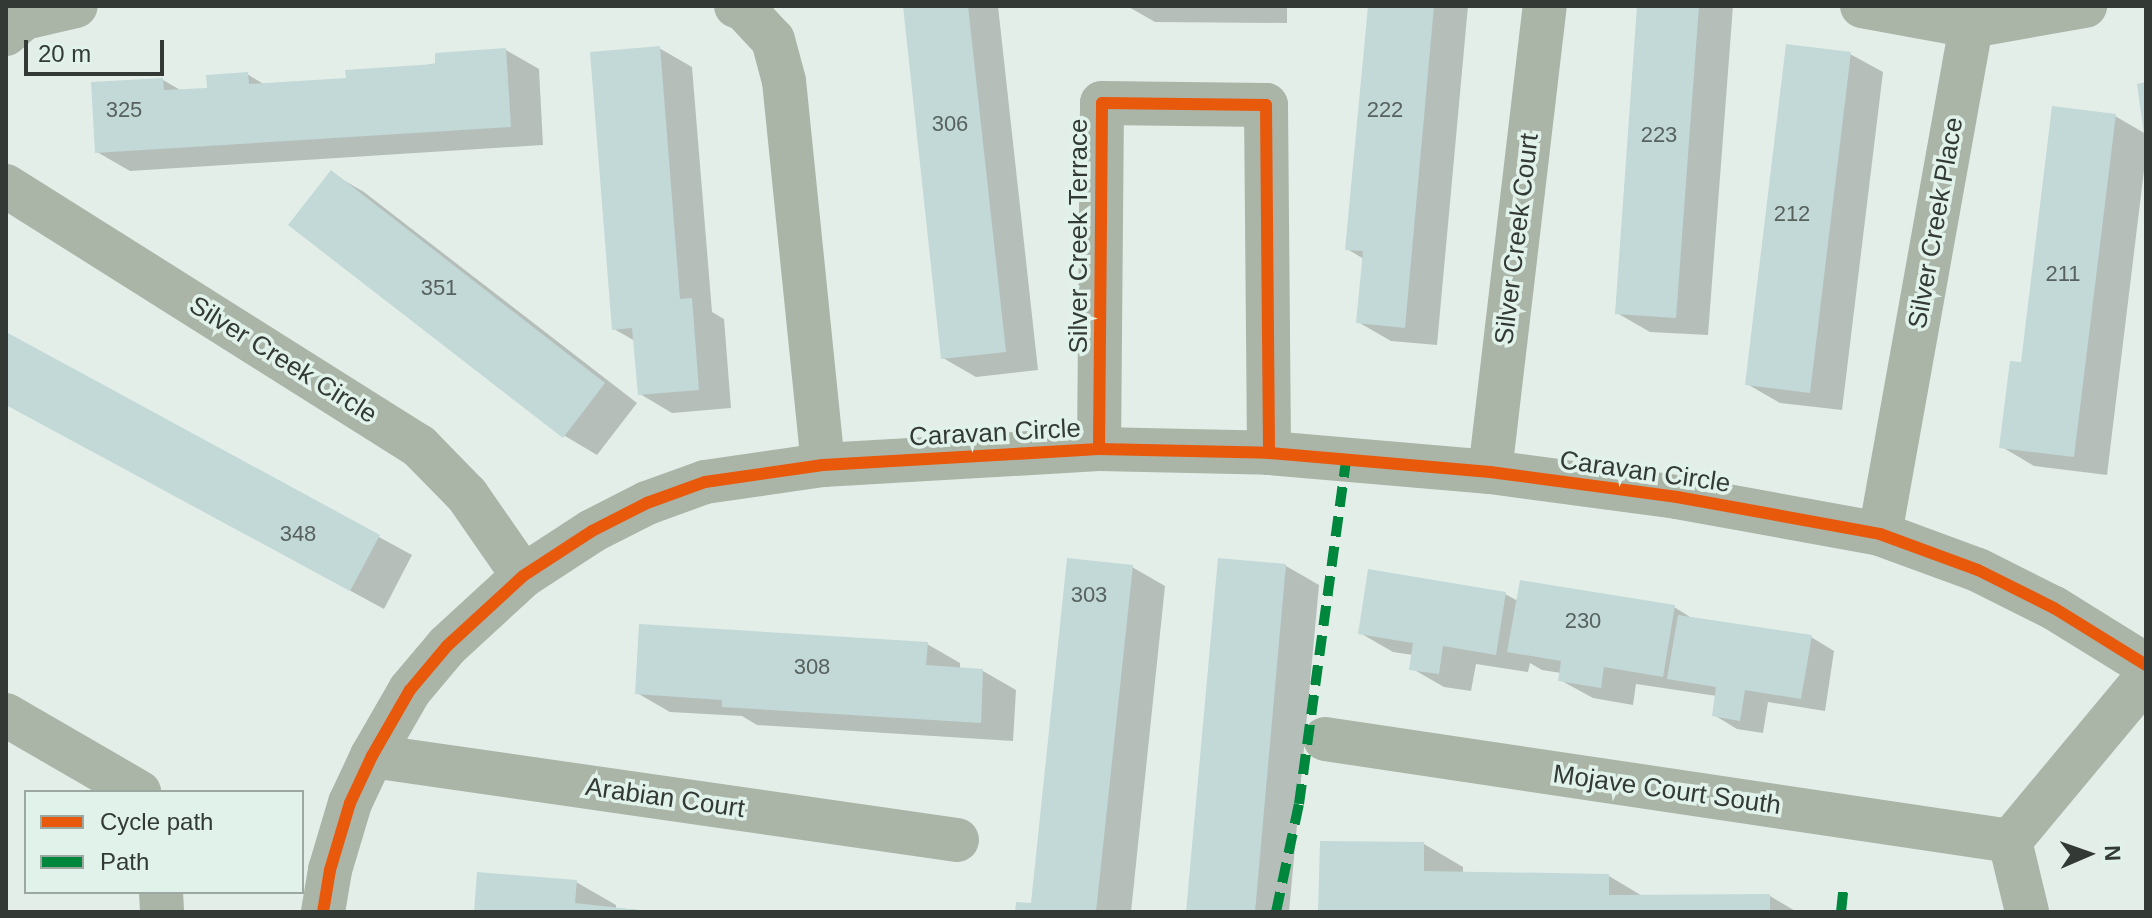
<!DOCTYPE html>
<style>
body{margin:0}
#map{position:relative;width:2152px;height:918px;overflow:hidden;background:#e4eee9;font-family:Helvetica,sans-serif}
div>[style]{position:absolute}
.shadow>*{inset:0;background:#0003}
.building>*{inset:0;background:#c2d9d7}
.street>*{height:44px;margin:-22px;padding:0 22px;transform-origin:22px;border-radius:22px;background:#aab4a7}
.quiet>*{height:10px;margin-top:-5px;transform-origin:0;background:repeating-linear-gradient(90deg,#00873e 0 20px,transparent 0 30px)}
.cycleway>*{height:12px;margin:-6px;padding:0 6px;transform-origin:6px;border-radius:6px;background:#e8590c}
span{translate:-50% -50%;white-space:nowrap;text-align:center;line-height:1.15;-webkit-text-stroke:7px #e0f2ea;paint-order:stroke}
.number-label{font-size:22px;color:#57625e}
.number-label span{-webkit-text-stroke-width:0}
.street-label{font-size:26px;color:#333a36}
.frame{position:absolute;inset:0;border:8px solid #333a36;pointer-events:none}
.legend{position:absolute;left:24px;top:790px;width:280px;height:104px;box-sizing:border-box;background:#e0f2ea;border:2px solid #9ba8a2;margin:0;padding:10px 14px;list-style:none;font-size:24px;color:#333a36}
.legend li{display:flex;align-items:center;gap:16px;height:40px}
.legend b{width:40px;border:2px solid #9ba8a2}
.north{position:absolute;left:2048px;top:814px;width:80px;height:80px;-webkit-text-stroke:6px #e0f2ea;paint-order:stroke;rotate:88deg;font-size:22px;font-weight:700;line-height:32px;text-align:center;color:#333a36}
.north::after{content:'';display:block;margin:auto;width:28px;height:36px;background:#333a36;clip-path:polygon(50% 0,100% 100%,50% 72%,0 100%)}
.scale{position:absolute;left:24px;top:40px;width:140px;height:36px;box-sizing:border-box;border:4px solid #333a36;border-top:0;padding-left:10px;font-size:24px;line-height:28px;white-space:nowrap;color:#333a36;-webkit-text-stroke:6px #e0f2ea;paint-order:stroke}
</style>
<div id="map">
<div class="shadow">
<div style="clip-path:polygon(905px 6px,998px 6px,1038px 370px,976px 377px,943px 358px)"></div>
<div style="clip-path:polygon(1127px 6px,1287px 6px,1287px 23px,1155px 22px)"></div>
<div style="clip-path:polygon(1370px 6px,1468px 6px,1437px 345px,1391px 341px,1358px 322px,1364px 259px,1347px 249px)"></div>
<div style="clip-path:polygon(1639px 6px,1733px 6px,1708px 335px,1650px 332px,1617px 313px)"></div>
<div style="clip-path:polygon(659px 48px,692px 67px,712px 312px,724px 319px,731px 408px,672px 413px,640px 394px,635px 341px,614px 329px)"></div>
<div style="clip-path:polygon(506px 50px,539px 69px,543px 145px,130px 171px,97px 152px,163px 80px,182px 91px,209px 90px,247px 74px,265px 85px,348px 80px)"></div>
<div style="clip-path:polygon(1850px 54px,1883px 72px,1842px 410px,1780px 403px,1747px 384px)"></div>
<div style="clip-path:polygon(2146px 84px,2146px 154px,2107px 475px,2034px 466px,2002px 447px,2022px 365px,2115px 116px,2146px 134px)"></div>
<div style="clip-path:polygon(331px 173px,364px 192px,637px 403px,597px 455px,565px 436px,291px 225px)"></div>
<div style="clip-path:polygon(6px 334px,412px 555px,384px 609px,6px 404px)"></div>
<div style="clip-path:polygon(1219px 560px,1286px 566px,1319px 585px,1289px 912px,1188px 912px)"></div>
<div style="clip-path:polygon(1132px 567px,1165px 586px,1131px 912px,1017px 912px,1032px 906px)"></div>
<div style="clip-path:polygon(1505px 594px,1518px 601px,1674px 607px,1695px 620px,1811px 637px,1834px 651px,1825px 711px,1768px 702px,1763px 733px,1737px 729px,1714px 715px,1717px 696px,1636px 684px,1633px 705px,1593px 698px,1560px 680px,1561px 673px,1542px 670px,1530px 663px,1528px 672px,1476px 664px,1471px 691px,1444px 687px,1411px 668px,1413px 655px,1393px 652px,1360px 633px)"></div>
<div style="clip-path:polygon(927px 644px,960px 663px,960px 669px,983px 671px,1016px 690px,1013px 741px,757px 725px,742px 716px,670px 712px,637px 693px)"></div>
<div style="clip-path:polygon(1424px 844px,1463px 867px,1463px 874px,1609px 876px,1644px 897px,1770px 896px,1797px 912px,1320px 912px)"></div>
<div style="clip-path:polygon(576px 882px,616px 905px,616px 908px,662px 912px,476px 912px)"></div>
</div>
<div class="building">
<div style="clip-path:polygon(903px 6px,968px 6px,1006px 352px,941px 359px)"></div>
<div style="clip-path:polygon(1368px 6px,1434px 6px,1405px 328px,1356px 323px,1363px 251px,1345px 250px)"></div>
<div style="clip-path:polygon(1637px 6px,1699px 6px,1676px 318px,1615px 314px)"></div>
<div style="clip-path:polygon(1786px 44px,1851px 52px,1810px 393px,1745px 385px)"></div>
<div style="clip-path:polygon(660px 46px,680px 299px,692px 298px,699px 390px,638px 395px,632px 328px,612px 330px,590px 52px)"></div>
<div style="clip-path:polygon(506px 48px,511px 127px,95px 153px,91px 82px,163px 78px,164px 90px,207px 88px,206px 75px,248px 72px,249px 84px,346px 78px,345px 70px,435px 64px,435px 53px)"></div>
<div style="clip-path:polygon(2146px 82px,2146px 135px,2144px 135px,2137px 84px)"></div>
<div style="clip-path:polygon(2052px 106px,2116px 114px,2074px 457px,1999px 448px,2010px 361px,2021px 362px)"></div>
<div style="clip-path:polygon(331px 170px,605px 383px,563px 438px,288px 225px)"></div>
<div style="clip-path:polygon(6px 332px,380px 535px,350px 591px,6px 405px)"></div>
<div style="clip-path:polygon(1067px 558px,1133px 565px,1096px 912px,1015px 912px,1016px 902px,1031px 903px)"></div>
<div style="clip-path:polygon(1218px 558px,1286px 564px,1255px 912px,1186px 912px)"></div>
<div style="clip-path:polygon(1368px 569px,1506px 592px,1496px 655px,1443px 646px,1439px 674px,1409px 670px,1413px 643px,1358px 634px)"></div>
<div style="clip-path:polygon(1520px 580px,1675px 605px,1663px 677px,1604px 667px,1601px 688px,1558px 681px,1561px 661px,1507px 652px)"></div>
<div style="clip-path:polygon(1678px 615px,1812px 635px,1801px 699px,1745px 690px,1740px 721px,1712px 716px,1716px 687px,1667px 679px)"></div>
<div style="clip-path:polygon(639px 624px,928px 642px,926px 665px,983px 669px,981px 723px,722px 707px,722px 700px,635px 694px)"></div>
<div style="clip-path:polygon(1320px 841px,1424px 842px,1424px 871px,1609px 874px,1609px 895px,1770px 894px,1770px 912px,1318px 912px)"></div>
<div style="clip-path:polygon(477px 872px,577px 880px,575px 903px,656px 912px,474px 912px)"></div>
</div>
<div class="street">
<div style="left:736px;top:6px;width:9px;rotate:21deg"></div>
<div style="left:744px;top:9px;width:42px;rotate:46.9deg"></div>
<div style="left:773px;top:40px;width:42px;rotate:75deg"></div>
<div style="left:784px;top:81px;width:386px;rotate:84.2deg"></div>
<div style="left:1862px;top:6px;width:111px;rotate:10.4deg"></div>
<div style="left:6px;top:34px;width:24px;rotate:-42deg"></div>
<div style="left:24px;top:18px;width:53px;rotate:-13deg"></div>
<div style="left:6px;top:186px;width:488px;rotate:32.2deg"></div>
<div style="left:419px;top:446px;width:69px;rotate:45.6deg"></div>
<div style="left:467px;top:495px;width:98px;rotate:55.3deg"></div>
<div style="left:1099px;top:449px;width:346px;rotate:-89.5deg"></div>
<div style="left:1102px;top:103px;width:164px;rotate:0.7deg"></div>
<div style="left:1266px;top:105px;width:348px;rotate:89.5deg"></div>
<div style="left:1490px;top:472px;width:469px;rotate:-83.3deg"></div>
<div style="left:1880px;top:534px;width:516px;rotate:-79.84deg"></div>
<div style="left:1971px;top:26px;width:116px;rotate:-10deg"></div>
<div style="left:6px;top:715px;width:154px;rotate:30.1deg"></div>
<div style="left:1325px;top:739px;width:693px;rotate:8.47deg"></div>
<div style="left:372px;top:756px;width:591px;rotate:8.17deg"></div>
<div style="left:2010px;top:841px;width:212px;rotate:-50.2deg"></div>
<div style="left:2010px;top:841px;width:73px;rotate:76.5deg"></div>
<div style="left:161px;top:892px;width:20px;rotate:87deg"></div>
<div style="left:323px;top:912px;width:43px;rotate:-80.5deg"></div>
<div style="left:330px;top:870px;width:70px;rotate:-73.4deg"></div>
<div style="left:350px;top:803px;width:52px;rotate:-64.9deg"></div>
<div style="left:372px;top:756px;width:76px;rotate:-60.1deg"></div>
<div style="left:410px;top:690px;width:57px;rotate:-49.9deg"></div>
<div style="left:447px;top:646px;width:103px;rotate:-42.6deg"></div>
<div style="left:523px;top:576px;width:82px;rotate:-33.1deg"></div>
<div style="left:592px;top:531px;width:62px;rotate:-27deg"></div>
<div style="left:647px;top:503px;width:62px;rotate:-19.9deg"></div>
<div style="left:705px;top:482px;width:119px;rotate:-8.2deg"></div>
<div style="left:823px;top:465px;width:276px;rotate:-3.3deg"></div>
<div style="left:1099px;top:449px;width:170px;rotate:1.3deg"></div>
<div style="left:1269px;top:453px;width:222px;rotate:4.9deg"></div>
<div style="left:1490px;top:472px;width:189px;rotate:7.6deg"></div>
<div style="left:1677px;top:497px;width:206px;rotate:10.3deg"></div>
<div style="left:1880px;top:534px;width:104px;rotate:20.2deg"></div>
<div style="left:1978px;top:570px;width:85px;rotate:26.6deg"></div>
<div style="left:2054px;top:608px;width:108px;rotate:31.8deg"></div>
</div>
<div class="quiet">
<div style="left:1276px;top:912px;width:110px;rotate:-78deg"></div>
<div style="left:1299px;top:804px;width:347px;rotate:-82.2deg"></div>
<div style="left:1841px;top:912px;width:29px;rotate:-84deg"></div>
</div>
<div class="cycleway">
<div style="left:1099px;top:449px;width:346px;rotate:-89.5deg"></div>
<div style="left:1102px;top:103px;width:164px;rotate:0.7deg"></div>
<div style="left:1266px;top:105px;width:348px;rotate:89.5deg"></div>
<div style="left:323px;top:912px;width:43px;rotate:-80.5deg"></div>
<div style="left:330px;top:870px;width:70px;rotate:-73.4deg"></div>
<div style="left:350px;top:803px;width:52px;rotate:-64.9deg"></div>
<div style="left:372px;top:756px;width:76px;rotate:-60.1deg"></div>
<div style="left:410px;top:690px;width:57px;rotate:-49.9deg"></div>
<div style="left:447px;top:646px;width:103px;rotate:-42.6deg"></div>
<div style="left:523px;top:576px;width:82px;rotate:-33.1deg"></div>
<div style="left:592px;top:531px;width:62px;rotate:-27deg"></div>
<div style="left:647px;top:503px;width:62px;rotate:-19.9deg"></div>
<div style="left:705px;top:482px;width:119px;rotate:-8.2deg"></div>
<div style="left:823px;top:465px;width:276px;rotate:-3.3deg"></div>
<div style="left:1099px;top:449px;width:170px;rotate:1.3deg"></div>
<div style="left:1269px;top:453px;width:222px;rotate:4.9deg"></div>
<div style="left:1490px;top:472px;width:189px;rotate:7.6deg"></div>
<div style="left:1677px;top:497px;width:206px;rotate:10.3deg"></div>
<div style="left:1880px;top:534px;width:104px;rotate:20.2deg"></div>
<div style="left:1978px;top:570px;width:85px;rotate:26.6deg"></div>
<div style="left:2054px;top:608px;width:108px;rotate:31.8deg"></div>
</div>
<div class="number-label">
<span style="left:124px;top:110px">325</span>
<span style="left:1385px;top:110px">222</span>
<span style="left:950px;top:124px">306</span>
<span style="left:1659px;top:135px">223</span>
<span style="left:1792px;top:214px">212</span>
<span style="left:2063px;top:274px">211</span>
<span style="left:439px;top:288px">351</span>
<span style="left:298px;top:534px">348</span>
<span style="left:1089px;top:595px">303</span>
<span style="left:1583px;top:621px">230</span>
<span style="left:812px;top:667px">308</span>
</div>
<div class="street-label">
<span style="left:1936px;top:223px;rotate:-80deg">Silver Creek Place</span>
<span style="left:1079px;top:236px;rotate:-90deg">Silver Creek Terrace</span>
<span style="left:1517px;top:239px;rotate:-83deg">Silver Creek Court</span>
<span style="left:283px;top:360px;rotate:32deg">Silver Creek Circle</span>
<span style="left:995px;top:433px;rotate:-3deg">Caravan Circle</span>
<span style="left:1645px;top:472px;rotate:8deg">Caravan Circle</span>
<span style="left:1667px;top:790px;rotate:8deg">Mojave Court South</span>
<span style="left:665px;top:798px;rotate:8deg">Arabian Court</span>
</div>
<div class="frame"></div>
<ul class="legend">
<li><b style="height:10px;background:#e8590c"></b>Cycle path</li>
<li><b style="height:10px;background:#00873e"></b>Path</li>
</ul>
<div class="north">N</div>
<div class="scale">20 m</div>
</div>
